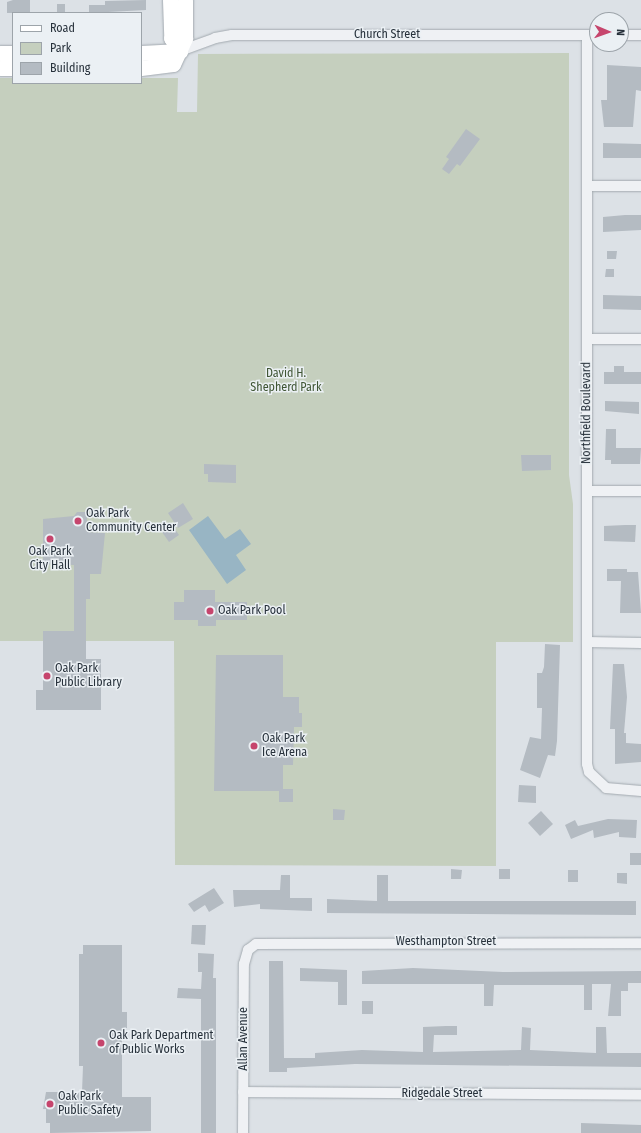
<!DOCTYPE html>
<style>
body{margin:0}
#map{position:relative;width:641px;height:1133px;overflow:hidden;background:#dce1e6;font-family:"Fira Sans Condensed",sans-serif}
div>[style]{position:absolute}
.green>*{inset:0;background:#c5cfbe}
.water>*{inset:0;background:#98b5c4}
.building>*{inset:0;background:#b4bbc2}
.roads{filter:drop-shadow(0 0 1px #a2a9af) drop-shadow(0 0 1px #a2a9af)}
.street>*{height:10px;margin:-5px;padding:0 5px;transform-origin:5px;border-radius:5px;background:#eff1f4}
.secondary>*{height:15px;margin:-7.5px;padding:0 7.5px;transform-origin:7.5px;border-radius:7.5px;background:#fff}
.dots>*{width:11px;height:11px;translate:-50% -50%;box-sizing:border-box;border:2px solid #ebf0f4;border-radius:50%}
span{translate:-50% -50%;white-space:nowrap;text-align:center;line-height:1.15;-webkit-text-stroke:3px #ebf0f4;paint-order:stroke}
.street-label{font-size:12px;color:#27313b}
.park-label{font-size:12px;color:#405635}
.poi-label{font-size:12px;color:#27313b}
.left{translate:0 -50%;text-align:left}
.legend{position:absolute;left:12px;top:12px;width:130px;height:72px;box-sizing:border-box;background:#ebf0f4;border:1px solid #9da4aa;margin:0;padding:5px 7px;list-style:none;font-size:12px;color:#27313b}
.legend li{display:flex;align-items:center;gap:8px;height:20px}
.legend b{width:20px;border:1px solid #9da4aa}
.north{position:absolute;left:589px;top:12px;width:40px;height:40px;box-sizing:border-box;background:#ebf0f4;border:1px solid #9da4aa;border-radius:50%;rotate:92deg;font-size:11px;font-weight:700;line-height:16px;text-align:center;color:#27313b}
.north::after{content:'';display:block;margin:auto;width:14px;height:18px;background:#c6456d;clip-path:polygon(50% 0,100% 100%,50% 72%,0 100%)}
</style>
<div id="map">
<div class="green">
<div style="clip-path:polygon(569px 53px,569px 475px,573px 504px,573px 642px,496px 642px,496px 866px,175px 865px,174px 641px,0 641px,0 78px,13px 78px,13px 83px,141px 83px,141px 78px,178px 78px,177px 112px,197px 112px,198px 54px)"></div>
</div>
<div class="water">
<div style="clip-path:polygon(208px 516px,225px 539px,240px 529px,251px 544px,236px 555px,246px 570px,227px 584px,189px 530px)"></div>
</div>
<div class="building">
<div style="clip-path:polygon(13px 0,30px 0,30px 13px,7px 13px,7px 2px)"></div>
<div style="clip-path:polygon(146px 0,146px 10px,89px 13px,89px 5px,105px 5px,105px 1px)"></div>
<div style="clip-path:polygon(57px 4px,65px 4px,65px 13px,57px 13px)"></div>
<div style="clip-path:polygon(607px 65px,641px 67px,641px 91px,636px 90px,633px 127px,604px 127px,601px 100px,607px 100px)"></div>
<div style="clip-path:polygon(466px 129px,480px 139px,460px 166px,457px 164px,449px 174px,442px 169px,449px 159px,446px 157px)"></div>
<div style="clip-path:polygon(603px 143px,641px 144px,641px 158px,603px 158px)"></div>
<div style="clip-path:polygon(625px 215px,641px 215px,641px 230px,603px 232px,603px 217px)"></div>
<div style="clip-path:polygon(607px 251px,617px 251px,616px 259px,607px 259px)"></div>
<div style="clip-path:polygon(606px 269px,614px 269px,614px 277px,605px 277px)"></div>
<div style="clip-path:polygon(603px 295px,641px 296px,641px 310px,603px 309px)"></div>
<div style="clip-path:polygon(614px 366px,624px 366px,624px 372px,641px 372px,641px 384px,604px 384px,604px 372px,614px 372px)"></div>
<div style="clip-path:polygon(605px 401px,639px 402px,639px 414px,605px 411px)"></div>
<div style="clip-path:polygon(606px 429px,616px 429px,616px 448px,641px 448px,640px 464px,611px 464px,611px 460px,605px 460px)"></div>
<div style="clip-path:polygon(521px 455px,551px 455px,551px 470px,522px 471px)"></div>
<div style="clip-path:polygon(204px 464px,236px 465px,236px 483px,208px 482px,208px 474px,204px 474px)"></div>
<div style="clip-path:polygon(183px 503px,193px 519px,178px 528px,168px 513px)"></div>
<div style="clip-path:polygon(77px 512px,87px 512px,87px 532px,105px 533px,101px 574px,90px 574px,90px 599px,86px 599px,86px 659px,101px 659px,101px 710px,36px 710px,36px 690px,43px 690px,43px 631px,74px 631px,74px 565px,43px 564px,43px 519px,74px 516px)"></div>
<div style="clip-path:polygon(172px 525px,179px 535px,169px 542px,162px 532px)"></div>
<div style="clip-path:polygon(625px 525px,636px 525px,635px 542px,604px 541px,604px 526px)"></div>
<div style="clip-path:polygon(607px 569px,627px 569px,627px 572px,638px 572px,641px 613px,620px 613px,621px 581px,607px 581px)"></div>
<div style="clip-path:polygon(184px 590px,215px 590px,215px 602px,247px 602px,247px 620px,216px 620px,216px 626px,198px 626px,198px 620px,174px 620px,174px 602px,184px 602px)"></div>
<div style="clip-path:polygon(545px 644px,560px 645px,557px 741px,555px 756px,548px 755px,540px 778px,520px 770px,530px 737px,541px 739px,542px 708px,537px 708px,537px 673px,542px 673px,544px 667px)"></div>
<div style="clip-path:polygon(216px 655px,283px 655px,283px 697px,299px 697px,299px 713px,302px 713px,302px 727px,294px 727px,293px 765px,283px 765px,283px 789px,293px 789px,293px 802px,279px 802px,279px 791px,214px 791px)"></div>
<div style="clip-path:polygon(613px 664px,624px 664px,627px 697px,624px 733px,626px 733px,626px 743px,641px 744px,641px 762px,615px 764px,615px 729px,610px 729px)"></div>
<div style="clip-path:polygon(519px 785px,536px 786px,536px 803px,518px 802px)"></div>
<div style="clip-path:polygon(333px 809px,345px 810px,344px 820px,333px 820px)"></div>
<div style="clip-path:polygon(541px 811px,553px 824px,540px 836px,528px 823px)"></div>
<div style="clip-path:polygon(608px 819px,637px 820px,636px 838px,619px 837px,619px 832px,594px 838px,593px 830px,571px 839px,565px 825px,575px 820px,578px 826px)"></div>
<div style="clip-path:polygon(630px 853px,641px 853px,641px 865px,630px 865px)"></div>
<div style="clip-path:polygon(451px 869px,462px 870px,461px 879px,451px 879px)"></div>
<div style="clip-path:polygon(499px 869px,510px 869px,510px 879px,499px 879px)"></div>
<div style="clip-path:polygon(568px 870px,578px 870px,578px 882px,568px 882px)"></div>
<div style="clip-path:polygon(617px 873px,627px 873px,627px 884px,617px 883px)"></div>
<div style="clip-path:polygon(281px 875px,290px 875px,290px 898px,312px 898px,312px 911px,260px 909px,260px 904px,234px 907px,233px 890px,280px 890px)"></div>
<div style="clip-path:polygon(377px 875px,388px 875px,388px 901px,636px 901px,636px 915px,327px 913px,327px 899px,377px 901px)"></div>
<div style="clip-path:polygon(214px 888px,224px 903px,209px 912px,205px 905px,194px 912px,188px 904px)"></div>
<div style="clip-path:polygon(192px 925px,206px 925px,205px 945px,191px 944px)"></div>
<div style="clip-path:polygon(83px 945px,122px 945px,122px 1012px,127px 1012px,127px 1028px,122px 1028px,122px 1097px,151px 1097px,151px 1131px,50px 1133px,50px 1123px,46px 1123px,46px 1109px,43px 1109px,46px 1092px,82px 1092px,83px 1066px,79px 1066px,79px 954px,83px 954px)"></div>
<div style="clip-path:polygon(198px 953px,214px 954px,213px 978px,216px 978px,216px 1133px,201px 1133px,201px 999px,177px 998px,178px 988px,201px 989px,202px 972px,198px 972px)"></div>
<div style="clip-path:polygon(269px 961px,283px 961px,284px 1058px,315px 1058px,315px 1053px,362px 1050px,423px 1052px,423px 1027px,446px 1026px,457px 1026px,457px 1035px,434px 1035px,433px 1052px,521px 1050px,522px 1027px,531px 1028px,530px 1050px,596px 1053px,596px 1027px,606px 1027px,607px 1053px,641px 1053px,641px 1067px,355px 1064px,287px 1068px,287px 1072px,269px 1072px)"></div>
<div style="clip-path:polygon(300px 968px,347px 970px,347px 1005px,338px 1005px,338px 982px,300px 981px)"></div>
<div style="clip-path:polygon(413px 968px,503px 972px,641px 971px,641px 983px,628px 983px,628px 991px,621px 991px,621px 1016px,608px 1016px,611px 984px,592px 984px,592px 1010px,584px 1010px,584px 985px,494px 985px,493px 1006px,484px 1006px,484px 984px,362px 984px,362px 971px)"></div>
<div style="clip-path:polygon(362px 1001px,373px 1001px,373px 1014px,362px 1014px)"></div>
<div style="clip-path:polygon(581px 1123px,641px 1125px,641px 1133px,581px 1133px)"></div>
</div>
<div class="roads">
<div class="street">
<div style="left:587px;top:35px;width:729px;rotate:90deg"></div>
<div style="left:587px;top:764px;width:8px;rotate:76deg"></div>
<div style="left:589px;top:772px;width:23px;rotate:43deg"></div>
<div style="left:606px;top:788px;width:35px;rotate:5deg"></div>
<div style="left:621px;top:35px;width:20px"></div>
<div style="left:180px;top:51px;width:37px;rotate:-20deg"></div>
<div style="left:215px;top:38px;width:17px;rotate:-10deg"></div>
<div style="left:232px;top:35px;width:365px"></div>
<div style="left:587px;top:186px;width:54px"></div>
<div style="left:587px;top:339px;width:54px"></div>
<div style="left:587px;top:491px;width:54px"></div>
<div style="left:587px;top:642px;width:54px;rotate:1.1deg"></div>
<div style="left:243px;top:1092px;width:398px;rotate:0.4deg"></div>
<div style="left:243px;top:1133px;width:169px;rotate:-89.7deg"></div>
<div style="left:244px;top:964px;width:15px;rotate:-74deg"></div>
<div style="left:248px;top:950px;width:10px;rotate:-37deg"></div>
<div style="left:256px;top:944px;width:385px;rotate:-0.1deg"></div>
</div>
<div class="secondary">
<div style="left:170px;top:0;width:38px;rotate:88deg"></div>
<div style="left:171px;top:38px;width:16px;rotate:55deg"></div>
<div style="left:0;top:53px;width:13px"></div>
<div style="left:141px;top:53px;width:39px;rotate:-3deg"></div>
<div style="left:0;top:68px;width:13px"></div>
<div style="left:141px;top:68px;width:32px;rotate:-7deg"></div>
<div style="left:173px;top:64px;width:29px;rotate:-65deg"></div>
<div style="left:185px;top:38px;width:38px;rotate:-90deg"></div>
</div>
</div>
<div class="dots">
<div style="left:78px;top:521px;background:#c6456d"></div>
<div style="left:50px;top:539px;background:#c6456d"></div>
<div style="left:210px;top:611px;background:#c6456d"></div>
<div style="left:47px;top:676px;background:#c6456d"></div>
<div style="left:254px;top:746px;background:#c6456d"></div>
<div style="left:101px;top:1043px;background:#c6456d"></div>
<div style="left:50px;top:1104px;background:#c6456d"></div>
</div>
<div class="street-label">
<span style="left:387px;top:35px">Church Street</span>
<span style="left:587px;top:413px;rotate:-90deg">Northfield Boulevard</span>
<span style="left:446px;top:942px">Westhampton Street</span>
<span style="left:244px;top:1039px;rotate:-90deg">Allan Avenue</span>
<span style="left:442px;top:1094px">Ridgedale Street</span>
</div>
<div class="park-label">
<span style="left:286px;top:381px">David H.<br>Shepherd Park</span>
</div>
<div class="poi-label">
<span class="left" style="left:86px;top:521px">Oak Park<br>Community Center</span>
<span style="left:50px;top:559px">Oak Park<br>City Hall</span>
<span class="left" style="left:218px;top:611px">Oak Park Pool</span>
<span class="left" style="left:55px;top:676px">Oak Park<br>Public Library</span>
<span class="left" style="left:262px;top:746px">Oak Park<br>Ice Arena</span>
<span class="left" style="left:109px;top:1043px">Oak Park Department<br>of Public Works</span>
<span class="left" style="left:58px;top:1104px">Oak Park<br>Public Safety</span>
</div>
<ul class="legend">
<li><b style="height:5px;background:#fff"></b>Road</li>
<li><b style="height:11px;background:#c5cfbe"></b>Park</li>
<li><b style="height:11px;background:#b4bbc2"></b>Building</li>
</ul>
<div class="north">N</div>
</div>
